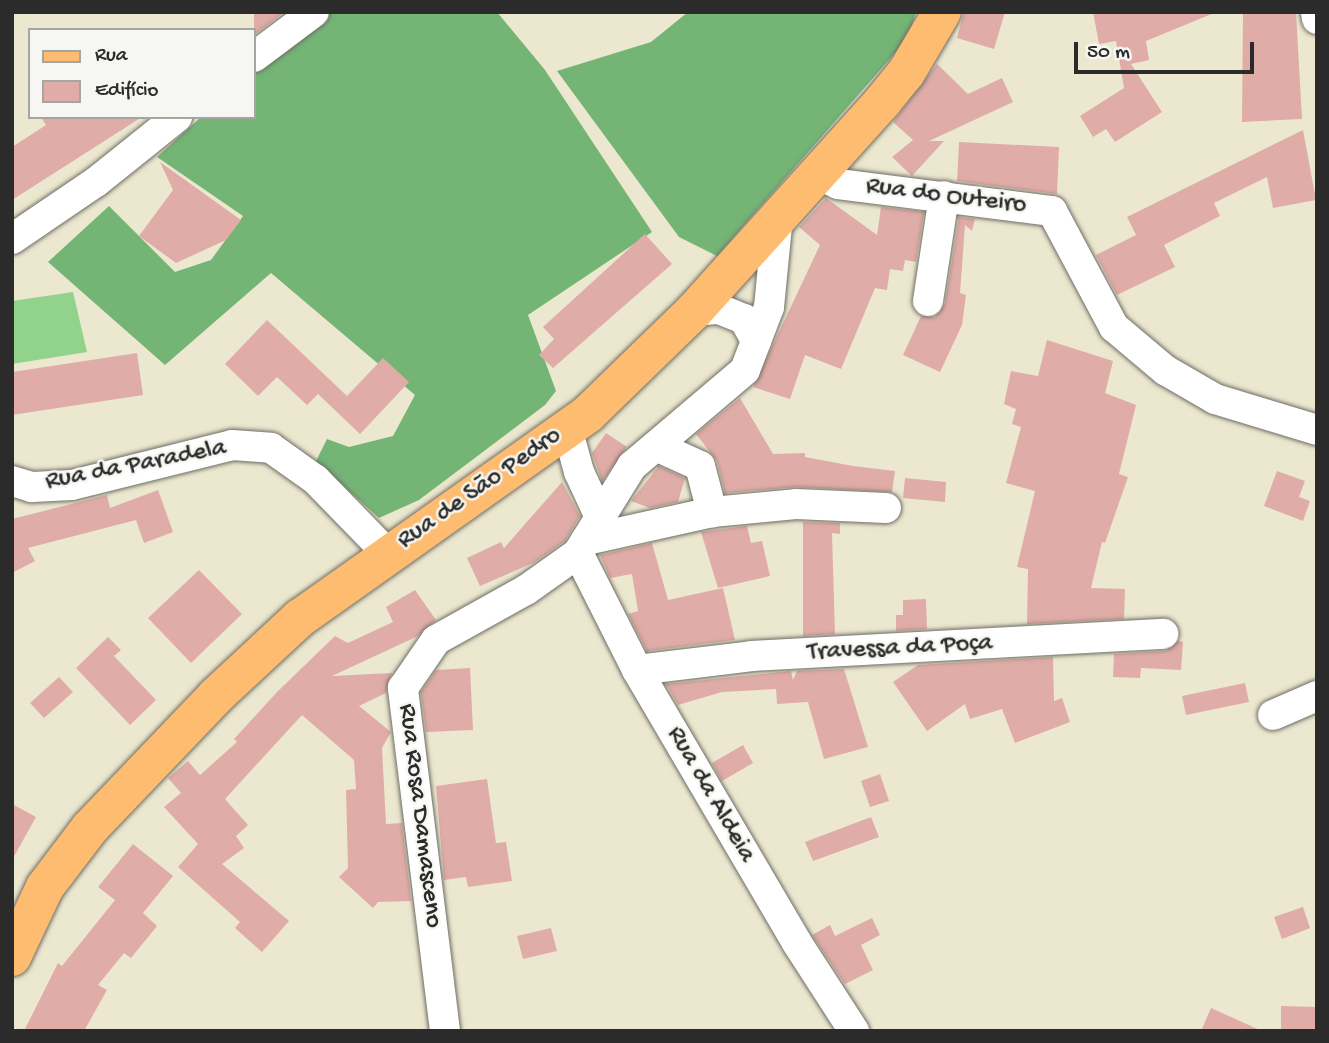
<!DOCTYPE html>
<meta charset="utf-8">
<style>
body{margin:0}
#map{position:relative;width:1329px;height:1043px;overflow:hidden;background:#ece8d0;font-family:"Gochi Hand",sans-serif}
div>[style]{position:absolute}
.green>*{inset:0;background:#91d38a}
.forest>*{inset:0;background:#74b576}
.building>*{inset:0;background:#e0aca7}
.roads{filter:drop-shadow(0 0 2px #6f6d65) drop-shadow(0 0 2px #6f6d65)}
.minor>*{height:30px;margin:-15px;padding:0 15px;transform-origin:15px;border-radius:15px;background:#fff}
.major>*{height:38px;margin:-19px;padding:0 19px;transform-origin:19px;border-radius:19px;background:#fdbc6f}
span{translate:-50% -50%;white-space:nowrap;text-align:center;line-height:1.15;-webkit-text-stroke:5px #f6f6f2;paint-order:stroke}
.street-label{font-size:26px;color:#2b2b2b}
.frame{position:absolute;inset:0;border:14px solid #2b2b2b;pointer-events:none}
.legend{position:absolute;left:28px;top:28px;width:228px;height:91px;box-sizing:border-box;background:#f6f6f2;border:2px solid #a5a5a2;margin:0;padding:9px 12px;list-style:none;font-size:21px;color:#2b2b2b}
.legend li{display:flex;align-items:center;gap:14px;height:35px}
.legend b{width:35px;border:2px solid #a5a5a2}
.scale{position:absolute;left:1074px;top:42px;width:180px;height:32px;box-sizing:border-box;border:4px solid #2b2b2b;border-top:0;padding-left:9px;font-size:21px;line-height:24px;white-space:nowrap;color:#2b2b2b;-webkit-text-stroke:5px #f6f6f2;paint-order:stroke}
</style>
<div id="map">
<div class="green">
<div style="clip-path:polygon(73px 292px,87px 352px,12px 364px,12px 301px)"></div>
</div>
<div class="forest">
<div style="clip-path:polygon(314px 12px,497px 12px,545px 70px,652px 232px,528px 315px,556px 391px,545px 405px,419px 500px,379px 518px,316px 461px,327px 439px,349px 447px,393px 436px,415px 395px,271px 273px,165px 365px,48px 262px,109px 206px,175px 272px,211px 260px,243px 216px,157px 157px,201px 117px,254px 117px,254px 68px)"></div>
<div style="clip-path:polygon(688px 12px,916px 12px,908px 38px,717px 256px,679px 237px,557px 71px,651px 42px)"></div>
</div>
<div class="building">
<div style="clip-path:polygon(254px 12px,284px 12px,254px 35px)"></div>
<div style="clip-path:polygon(964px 12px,1005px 12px,994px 49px,957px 38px)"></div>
<div style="clip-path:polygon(1093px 12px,1214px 13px,1146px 41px,1149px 60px,1131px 64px,1162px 112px,1115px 142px,1106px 129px,1093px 137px,1080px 116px,1124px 88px,1116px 41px,1099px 44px)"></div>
<div style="clip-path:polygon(1243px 12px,1296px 12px,1302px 119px,1242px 122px)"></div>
<div style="clip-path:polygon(937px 64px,968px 94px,1002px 78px,1013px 102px,929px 141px,944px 141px,912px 176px,892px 157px,913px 140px,893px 122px)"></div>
<div style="clip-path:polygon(41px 117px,142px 117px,12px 200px,12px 147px,46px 125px)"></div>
<div style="clip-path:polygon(1303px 130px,1316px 200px,1273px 208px,1267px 177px,1214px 203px,1220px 216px,1164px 245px,1175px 267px,1117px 295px,1096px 255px,1136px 235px,1127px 217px)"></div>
<div style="clip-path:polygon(959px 142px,1059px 147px,1057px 194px,957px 181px)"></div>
<div style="clip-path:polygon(160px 162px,241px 220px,226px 240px,176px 263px,139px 236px,173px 190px)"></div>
<div style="clip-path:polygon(826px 198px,877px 235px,881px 207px,924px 212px,916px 262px,905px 260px,903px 271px,890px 269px,887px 290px,875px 288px,841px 369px,805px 355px,790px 399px,753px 387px,820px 245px,799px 227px)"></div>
<div style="clip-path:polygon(959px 217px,975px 219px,972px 231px,965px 225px,960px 293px,966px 295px,962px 325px,940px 372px,903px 355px,921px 316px,935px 317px,945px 304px)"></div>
<div style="clip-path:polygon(645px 234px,672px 264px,553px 368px,539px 355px,554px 339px,543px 327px)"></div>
<div style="clip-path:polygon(267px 320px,347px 396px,383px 358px,409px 382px,360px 434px,318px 394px,307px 405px,277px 377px,258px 396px,225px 364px)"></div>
<div style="clip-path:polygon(1047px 340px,1113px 361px,1105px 393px,1136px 405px,1119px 474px,1128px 477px,1105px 543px,1102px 542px,1091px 588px,1125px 589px,1124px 619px,1027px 624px,1028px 569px,1017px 567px,1035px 491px,1006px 483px,1021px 427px,1012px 424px,1016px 409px,1004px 404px,1011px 371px,1038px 376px)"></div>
<div style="clip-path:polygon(137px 353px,143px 395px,12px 415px,12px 372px)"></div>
<div style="clip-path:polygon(740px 398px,773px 454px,805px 453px,805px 457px,853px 466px,895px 471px,892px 492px,797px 487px,725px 493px,717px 461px,696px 434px)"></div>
<div style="clip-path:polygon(606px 433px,627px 447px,602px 481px,592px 453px)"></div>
<div style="clip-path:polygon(659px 466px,685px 478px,678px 502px,650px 508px,631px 501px)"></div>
<div style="clip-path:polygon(1277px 471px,1305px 481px,1299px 497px,1310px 501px,1303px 521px,1264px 506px)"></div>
<div style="clip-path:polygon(905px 478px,946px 482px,945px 502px,903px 498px)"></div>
<div style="clip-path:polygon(562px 482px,580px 516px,565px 541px,535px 562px,480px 586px,467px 558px,501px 542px,504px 548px)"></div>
<div style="clip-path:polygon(158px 490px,173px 532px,144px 543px,136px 520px,28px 548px,35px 561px,12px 573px,12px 519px,107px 495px,110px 508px)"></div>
<div style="clip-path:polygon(803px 522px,840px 523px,840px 534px,832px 533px,835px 634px,803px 636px)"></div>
<div style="clip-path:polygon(747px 526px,751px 543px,762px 541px,770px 576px,718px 588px,701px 532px)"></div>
<div style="clip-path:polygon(652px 543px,668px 600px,723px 588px,735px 640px,647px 651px,628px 614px,638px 611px,632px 574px,610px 578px,600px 555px)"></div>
<div style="clip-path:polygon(199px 570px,242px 614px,191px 663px,148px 618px)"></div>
<div style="clip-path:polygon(415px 590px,436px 620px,418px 636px,332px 676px,392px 673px,386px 693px,359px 706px,391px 732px,382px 748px,386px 824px,402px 823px,411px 901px,378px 902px,373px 908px,339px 877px,348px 868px,346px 790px,356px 789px,354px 760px,302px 715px,225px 799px,248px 825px,236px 836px,244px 848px,222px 864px,289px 921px,262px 952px,235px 928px,240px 922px,178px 867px,198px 844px,164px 807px,181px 793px,168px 778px,188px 761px,200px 775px,237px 742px,234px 739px,277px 692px,335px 636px,348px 643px,393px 622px,386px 607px)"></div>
<div style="clip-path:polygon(926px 599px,927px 629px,896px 631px,896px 615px,903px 615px,903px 600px)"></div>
<div style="clip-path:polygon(108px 637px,121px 650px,114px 656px,156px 700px,130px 725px,76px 668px)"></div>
<div style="clip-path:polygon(1179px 641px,1183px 642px,1181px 670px,1141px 668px,1140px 678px,1113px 677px,1114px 654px,1165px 651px)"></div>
<div style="clip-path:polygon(1053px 657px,1054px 701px,1062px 698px,1070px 722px,1015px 743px,1002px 709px,970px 719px,965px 704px,927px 731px,893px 682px,918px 665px)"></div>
<div style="clip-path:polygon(470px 668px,473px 730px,426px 732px,421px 692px,436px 670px)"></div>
<div style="clip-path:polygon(844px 669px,868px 747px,824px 759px,808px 702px,777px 704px,776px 689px,722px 692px,678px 705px,666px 684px,791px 671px,793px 680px,797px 671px)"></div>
<div style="clip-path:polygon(59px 677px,73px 692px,44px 718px,30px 703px)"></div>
<div style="clip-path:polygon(1245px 683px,1249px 702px,1186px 715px,1182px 696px)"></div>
<div style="clip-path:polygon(743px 745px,753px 763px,722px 781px,712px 763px)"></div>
<div style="clip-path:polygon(880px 774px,889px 801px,870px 807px,861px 781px)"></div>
<div style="clip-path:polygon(487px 779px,496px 843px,506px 842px,512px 881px,468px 887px,466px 877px,444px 880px,436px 786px)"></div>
<div style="clip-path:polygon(12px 804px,36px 817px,12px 860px)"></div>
<div style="clip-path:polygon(871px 817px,879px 837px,813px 861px,805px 842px)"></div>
<div style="clip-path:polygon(133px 844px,173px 876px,143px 913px,157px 926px,131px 958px,124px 953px,98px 985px,107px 990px,84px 1031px,24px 1031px,58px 963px,62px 966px,115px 900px,98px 887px)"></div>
<div style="clip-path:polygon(1303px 907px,1310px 928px,1282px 939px,1274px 917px)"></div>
<div style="clip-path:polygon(872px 918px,880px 935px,861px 945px,873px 970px,845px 984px,812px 935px,830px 925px,835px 936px)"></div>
<div style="clip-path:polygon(551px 928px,557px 951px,523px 959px,517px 936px)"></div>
<div style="clip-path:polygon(1281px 1006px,1317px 1007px,1317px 1031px,1281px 1031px)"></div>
<div style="clip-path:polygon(1211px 1008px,1262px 1031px,1201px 1031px)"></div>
</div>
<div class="roads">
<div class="minor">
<div style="left:1316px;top:12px;width:7px;rotate:82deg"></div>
<div style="left:254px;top:57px;width:75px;rotate:-36.9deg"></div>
<div style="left:816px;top:174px;width:24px;rotate:24deg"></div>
<div style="left:838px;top:184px;width:216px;rotate:7.2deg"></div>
<div style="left:1052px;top:211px;width:132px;rotate:61.9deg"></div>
<div style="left:1114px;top:327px;width:67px;rotate:40.1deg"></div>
<div style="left:1165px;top:370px;width:58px;rotate:30.1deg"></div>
<div style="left:1215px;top:399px;width:107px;rotate:16.9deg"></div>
<div style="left:12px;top:239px;width:102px;rotate:-34.2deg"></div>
<div style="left:96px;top:182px;width:104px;rotate:-38.7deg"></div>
<div style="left:928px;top:301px;width:106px;rotate:-81.3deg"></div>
<div style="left:694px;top:311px;width:25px;rotate:-5deg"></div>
<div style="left:719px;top:309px;width:27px;rotate:22deg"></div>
<div style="left:744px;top:319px;width:25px;rotate:61deg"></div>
<div style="left:567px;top:428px;width:46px;rotate:74.7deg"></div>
<div style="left:579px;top:472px;width:50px;rotate:65deg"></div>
<div style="left:656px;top:446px;width:48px;rotate:24.4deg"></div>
<div style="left:700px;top:466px;width:48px;rotate:75.4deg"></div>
<div style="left:12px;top:481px;width:21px;rotate:17deg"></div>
<div style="left:32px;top:487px;width:40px;rotate:-2.9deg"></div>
<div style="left:72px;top:485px;width:165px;rotate:-14deg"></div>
<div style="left:232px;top:445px;width:39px;rotate:4deg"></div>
<div style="left:271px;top:448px;width:55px;rotate:35.4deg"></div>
<div style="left:316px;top:480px;width:102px;rotate:45.8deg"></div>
<div style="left:586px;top:540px;width:129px;rotate:-12.5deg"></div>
<div style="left:712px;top:512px;width:84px;rotate:-5.4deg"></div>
<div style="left:796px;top:504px;width:90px;rotate:2.5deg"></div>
<div style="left:578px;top:553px;width:131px;rotate:63.2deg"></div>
<div style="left:637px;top:670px;width:316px;rotate:59.6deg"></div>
<div style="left:797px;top:943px;width:105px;rotate:57.1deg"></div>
<div style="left:637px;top:670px;width:116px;rotate:-6.9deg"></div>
<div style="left:752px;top:656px;width:412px;rotate:-3.1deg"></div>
<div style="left:1273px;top:715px;width:48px;rotate:-23.4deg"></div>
<div style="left:445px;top:1031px;width:346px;rotate:-97deg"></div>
<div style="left:403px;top:688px;width:58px;rotate:-55.5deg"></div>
<div style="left:436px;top:640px;width:103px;rotate:-29.1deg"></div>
<div style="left:526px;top:590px;width:64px;rotate:-35.4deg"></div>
<div style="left:578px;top:553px;width:102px;rotate:-58.2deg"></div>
<div style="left:632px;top:466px;width:148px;rotate:-40.3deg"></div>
<div style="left:745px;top:370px;width:67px;rotate:-69.1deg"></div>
<div style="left:769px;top:307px;width:92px;rotate:-84.4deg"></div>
</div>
<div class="major">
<div style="left:12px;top:957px;width:77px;rotate:-64.8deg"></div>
<div style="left:45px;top:887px;width:74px;rotate:-52.7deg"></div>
<div style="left:90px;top:828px;width:182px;rotate:-46.3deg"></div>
<div style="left:216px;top:696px;width:115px;rotate:-42.9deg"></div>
<div style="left:300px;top:618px;width:353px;rotate:-35.3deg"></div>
<div style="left:588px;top:414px;width:148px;rotate:-44.2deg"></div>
<div style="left:694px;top:311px;width:283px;rotate:-48deg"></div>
<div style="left:883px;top:101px;width:36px;rotate:-51deg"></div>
<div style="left:906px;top:73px;width:71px;rotate:-59.5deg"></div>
</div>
</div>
<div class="street-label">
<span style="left:946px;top:197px;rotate:7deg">Rua do Outeiro</span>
<span style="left:136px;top:466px;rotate:-11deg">Rua da Paradela</span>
<span style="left:480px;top:489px;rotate:-35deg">Rua de São Pedro</span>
<span style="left:900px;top:649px;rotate:-3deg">Travessa da Poça</span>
<span style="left:710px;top:795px;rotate:60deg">Rua da Aldeia</span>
<span style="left:419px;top:816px;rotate:83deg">Rua Rosa Damasceno</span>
</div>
<div class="frame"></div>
<ul class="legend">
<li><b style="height:9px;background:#fdbc6f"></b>Rua</li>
<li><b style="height:19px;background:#e0aca7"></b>Edifício</li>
</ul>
<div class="scale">50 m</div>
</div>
